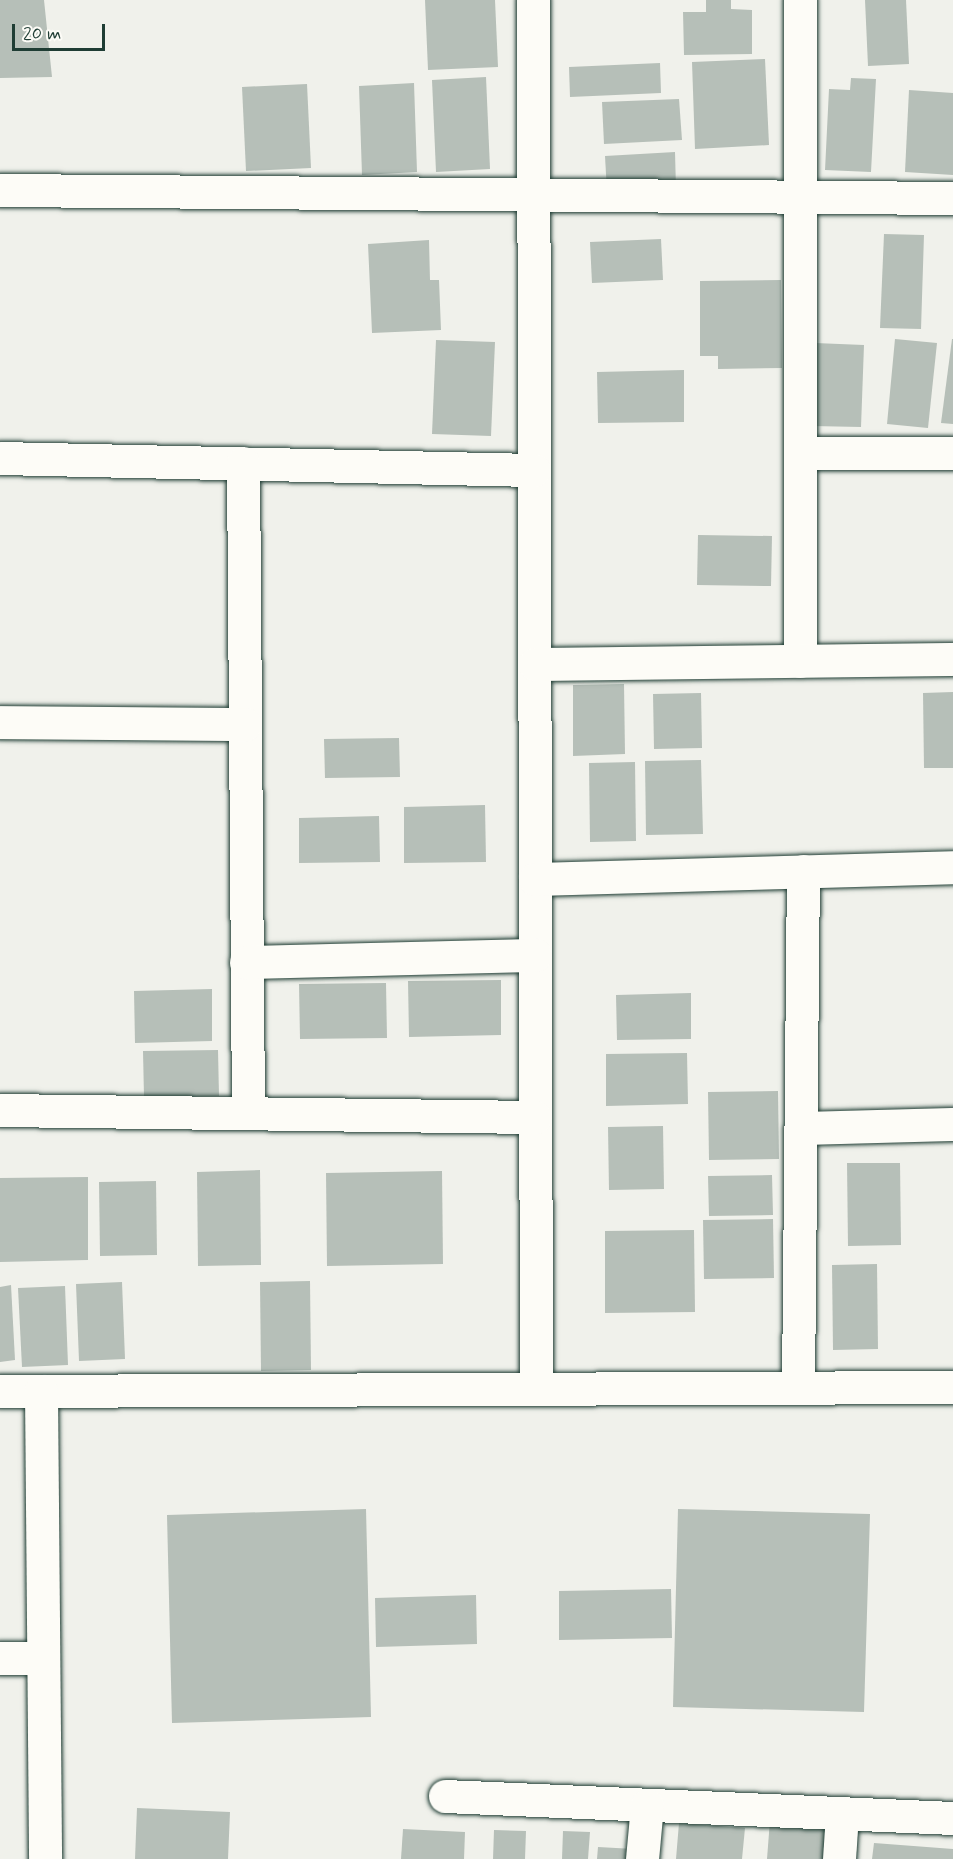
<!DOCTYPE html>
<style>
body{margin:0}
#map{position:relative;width:953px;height:1859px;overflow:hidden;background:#f0f1eb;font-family:Mynerve,sans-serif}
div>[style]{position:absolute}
.building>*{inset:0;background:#b6bfb8}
.roads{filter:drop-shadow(0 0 2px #1f3d34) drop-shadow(0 0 2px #1f3d34)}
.minor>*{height:33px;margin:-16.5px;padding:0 16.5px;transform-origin:16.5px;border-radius:16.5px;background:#fdfcf7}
span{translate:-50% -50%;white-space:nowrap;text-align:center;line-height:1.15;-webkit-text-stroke:4.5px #fdfcf7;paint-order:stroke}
.scale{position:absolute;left:12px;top:24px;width:93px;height:27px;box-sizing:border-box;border:3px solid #1f3d34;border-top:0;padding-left:8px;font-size:18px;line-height:21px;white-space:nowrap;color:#1f3d34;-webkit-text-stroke:4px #fdfcf7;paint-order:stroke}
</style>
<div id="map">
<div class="building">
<div style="clip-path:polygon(0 0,44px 0,52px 77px,0 78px)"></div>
<div style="clip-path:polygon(425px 0,495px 0,498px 67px,428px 70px)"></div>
<div style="clip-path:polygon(706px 0,731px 0,731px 9px,752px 10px,752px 54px,684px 55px,683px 12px,706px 12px)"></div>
<div style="clip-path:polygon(865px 0,906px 0,909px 64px,868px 66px)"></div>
<div style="clip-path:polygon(765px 59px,769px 145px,695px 149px,692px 62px)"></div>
<div style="clip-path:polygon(660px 63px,661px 93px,570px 97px,569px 67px)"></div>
<div style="clip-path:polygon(486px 77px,490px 169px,436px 172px,432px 80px)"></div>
<div style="clip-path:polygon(851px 78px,876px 79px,871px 172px,825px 170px,829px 89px,850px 90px)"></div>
<div style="clip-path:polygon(414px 83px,417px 172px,362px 175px,359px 86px)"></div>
<div style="clip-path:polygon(307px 84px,311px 168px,246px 171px,242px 87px)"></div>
<div style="clip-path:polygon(909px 90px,953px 93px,953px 175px,905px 172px)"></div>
<div style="clip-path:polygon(679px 99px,682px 140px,604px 144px,602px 102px)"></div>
<div style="clip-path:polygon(675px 152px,676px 189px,607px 192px,605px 156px)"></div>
<div style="clip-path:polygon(884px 234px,924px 235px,921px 329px,880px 328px)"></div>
<div style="clip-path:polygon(661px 239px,663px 280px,592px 283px,590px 242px)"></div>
<div style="clip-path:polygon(429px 240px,430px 280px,439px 280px,441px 330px,372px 333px,368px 244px)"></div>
<div style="clip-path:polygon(781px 280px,782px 368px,718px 369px,718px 356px,700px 356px,700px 281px)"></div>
<div style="clip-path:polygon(895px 339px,937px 343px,928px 428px,887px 424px)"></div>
<div style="clip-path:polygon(952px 339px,953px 339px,953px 424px,941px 423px)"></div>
<div style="clip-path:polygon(436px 340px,495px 342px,491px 436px,432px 434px)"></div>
<div style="clip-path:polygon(815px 343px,864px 345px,861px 427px,812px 426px)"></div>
<div style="clip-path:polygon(684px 370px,684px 422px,598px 423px,597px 372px)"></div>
<div style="clip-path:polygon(698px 535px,772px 536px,771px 586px,697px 585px)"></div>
<div style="clip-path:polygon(624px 684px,625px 754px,573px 756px,573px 685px)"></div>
<div style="clip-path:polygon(953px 692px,953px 768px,924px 768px,923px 693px)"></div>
<div style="clip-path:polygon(701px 693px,702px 748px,654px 749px,653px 694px)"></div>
<div style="clip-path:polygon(399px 738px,400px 777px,325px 778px,324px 739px)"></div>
<div style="clip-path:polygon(701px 760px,703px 834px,646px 835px,645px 761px)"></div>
<div style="clip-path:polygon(635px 762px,636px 841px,590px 842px,589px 763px)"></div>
<div style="clip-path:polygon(485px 805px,486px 862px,404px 863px,404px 807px)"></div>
<div style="clip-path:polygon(379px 816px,380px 862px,299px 863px,299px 818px)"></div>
<div style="clip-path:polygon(501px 980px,501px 1035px,409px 1037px,408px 981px)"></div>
<div style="clip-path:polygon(386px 983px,387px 1038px,300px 1039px,299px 984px)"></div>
<div style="clip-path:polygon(212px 989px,212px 1041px,135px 1043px,134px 991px)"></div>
<div style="clip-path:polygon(691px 993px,691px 1039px,617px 1040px,616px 995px)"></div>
<div style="clip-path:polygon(218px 1050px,219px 1096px,144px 1097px,143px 1051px)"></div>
<div style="clip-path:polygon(687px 1053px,688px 1104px,606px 1106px,606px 1054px)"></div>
<div style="clip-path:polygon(778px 1091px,779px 1159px,709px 1160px,708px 1092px)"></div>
<div style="clip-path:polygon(663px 1126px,664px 1189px,609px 1190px,608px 1127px)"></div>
<div style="clip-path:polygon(847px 1163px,900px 1163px,901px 1245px,848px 1246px)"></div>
<div style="clip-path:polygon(260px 1170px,261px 1265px,198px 1266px,197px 1172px)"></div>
<div style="clip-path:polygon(442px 1171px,443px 1264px,327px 1266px,326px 1173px)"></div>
<div style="clip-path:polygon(772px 1175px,773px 1215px,709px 1216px,708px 1176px)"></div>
<div style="clip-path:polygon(88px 1177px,88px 1260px,0 1262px,0 1178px)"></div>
<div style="clip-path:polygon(156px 1181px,157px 1255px,100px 1256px,99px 1182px)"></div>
<div style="clip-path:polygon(773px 1219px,774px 1278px,704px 1279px,703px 1220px)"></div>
<div style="clip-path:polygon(694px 1230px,695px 1312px,605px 1313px,605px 1231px)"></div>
<div style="clip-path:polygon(877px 1264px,878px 1349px,833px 1350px,832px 1265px)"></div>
<div style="clip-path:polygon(310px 1281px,311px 1370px,261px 1371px,260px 1282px)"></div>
<div style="clip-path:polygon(122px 1282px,125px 1359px,79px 1361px,76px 1284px)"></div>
<div style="clip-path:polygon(11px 1285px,15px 1360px,0 1362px,0 1287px)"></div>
<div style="clip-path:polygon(65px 1286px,68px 1365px,22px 1367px,18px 1288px)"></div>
<div style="clip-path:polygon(366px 1509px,371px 1717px,172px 1723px,167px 1515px)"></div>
<div style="clip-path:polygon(678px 1509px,870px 1514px,864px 1712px,673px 1707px)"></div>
<div style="clip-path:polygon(671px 1589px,672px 1638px,559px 1640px,559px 1591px)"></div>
<div style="clip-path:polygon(476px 1595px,477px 1644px,376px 1647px,375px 1598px)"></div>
<div style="clip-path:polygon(137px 1808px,230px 1812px,228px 1859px,135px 1859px)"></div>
<div style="clip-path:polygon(770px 1820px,834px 1825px,831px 1859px,767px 1859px)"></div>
<div style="clip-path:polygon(679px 1823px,745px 1828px,742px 1859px,676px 1859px)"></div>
<div style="clip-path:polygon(403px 1829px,465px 1832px,464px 1859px,401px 1859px)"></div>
<div style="clip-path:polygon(494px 1830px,526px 1831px,525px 1859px,493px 1859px)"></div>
<div style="clip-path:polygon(563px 1831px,590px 1832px,588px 1859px,562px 1859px)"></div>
<div style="clip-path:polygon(874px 1843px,953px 1849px,953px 1859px,872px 1859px)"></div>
<div style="clip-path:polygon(598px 1847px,634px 1849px,633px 1859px,597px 1859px)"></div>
</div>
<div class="roads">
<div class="minor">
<div style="left:533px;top:0;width:1389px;rotate:89.88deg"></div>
<div style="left:800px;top:0;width:661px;rotate:90deg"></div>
<div style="left:0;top:190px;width:953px;rotate:0.48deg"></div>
<div style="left:800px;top:453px;width:153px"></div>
<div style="left:0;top:458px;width:534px;rotate:1.29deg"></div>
<div style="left:243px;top:463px;width:650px;rotate:89.56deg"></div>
<div style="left:535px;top:664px;width:418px;rotate:-0.7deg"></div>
<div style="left:0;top:722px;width:245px;rotate:0.5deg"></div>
<div style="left:535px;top:879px;width:418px;rotate:-1.6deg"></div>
<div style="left:246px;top:962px;width:289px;rotate:-1.4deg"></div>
<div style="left:0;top:1110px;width:535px;rotate:0.75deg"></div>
<div style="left:801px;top:1128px;width:152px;rotate:-1.5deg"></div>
<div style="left:798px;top:1388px;width:517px;rotate:-89.45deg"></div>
<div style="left:0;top:1391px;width:953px;rotate:-0.24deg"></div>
<div style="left:41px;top:1391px;width:468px;rotate:89.5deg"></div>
<div style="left:0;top:1658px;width:43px"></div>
<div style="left:445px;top:1796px;width:508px;rotate:2.48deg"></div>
<div style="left:642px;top:1859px;width:54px;rotate:-84.7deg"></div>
<div style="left:839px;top:1859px;width:45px;rotate:-86.2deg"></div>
</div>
</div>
<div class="scale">20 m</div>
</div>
